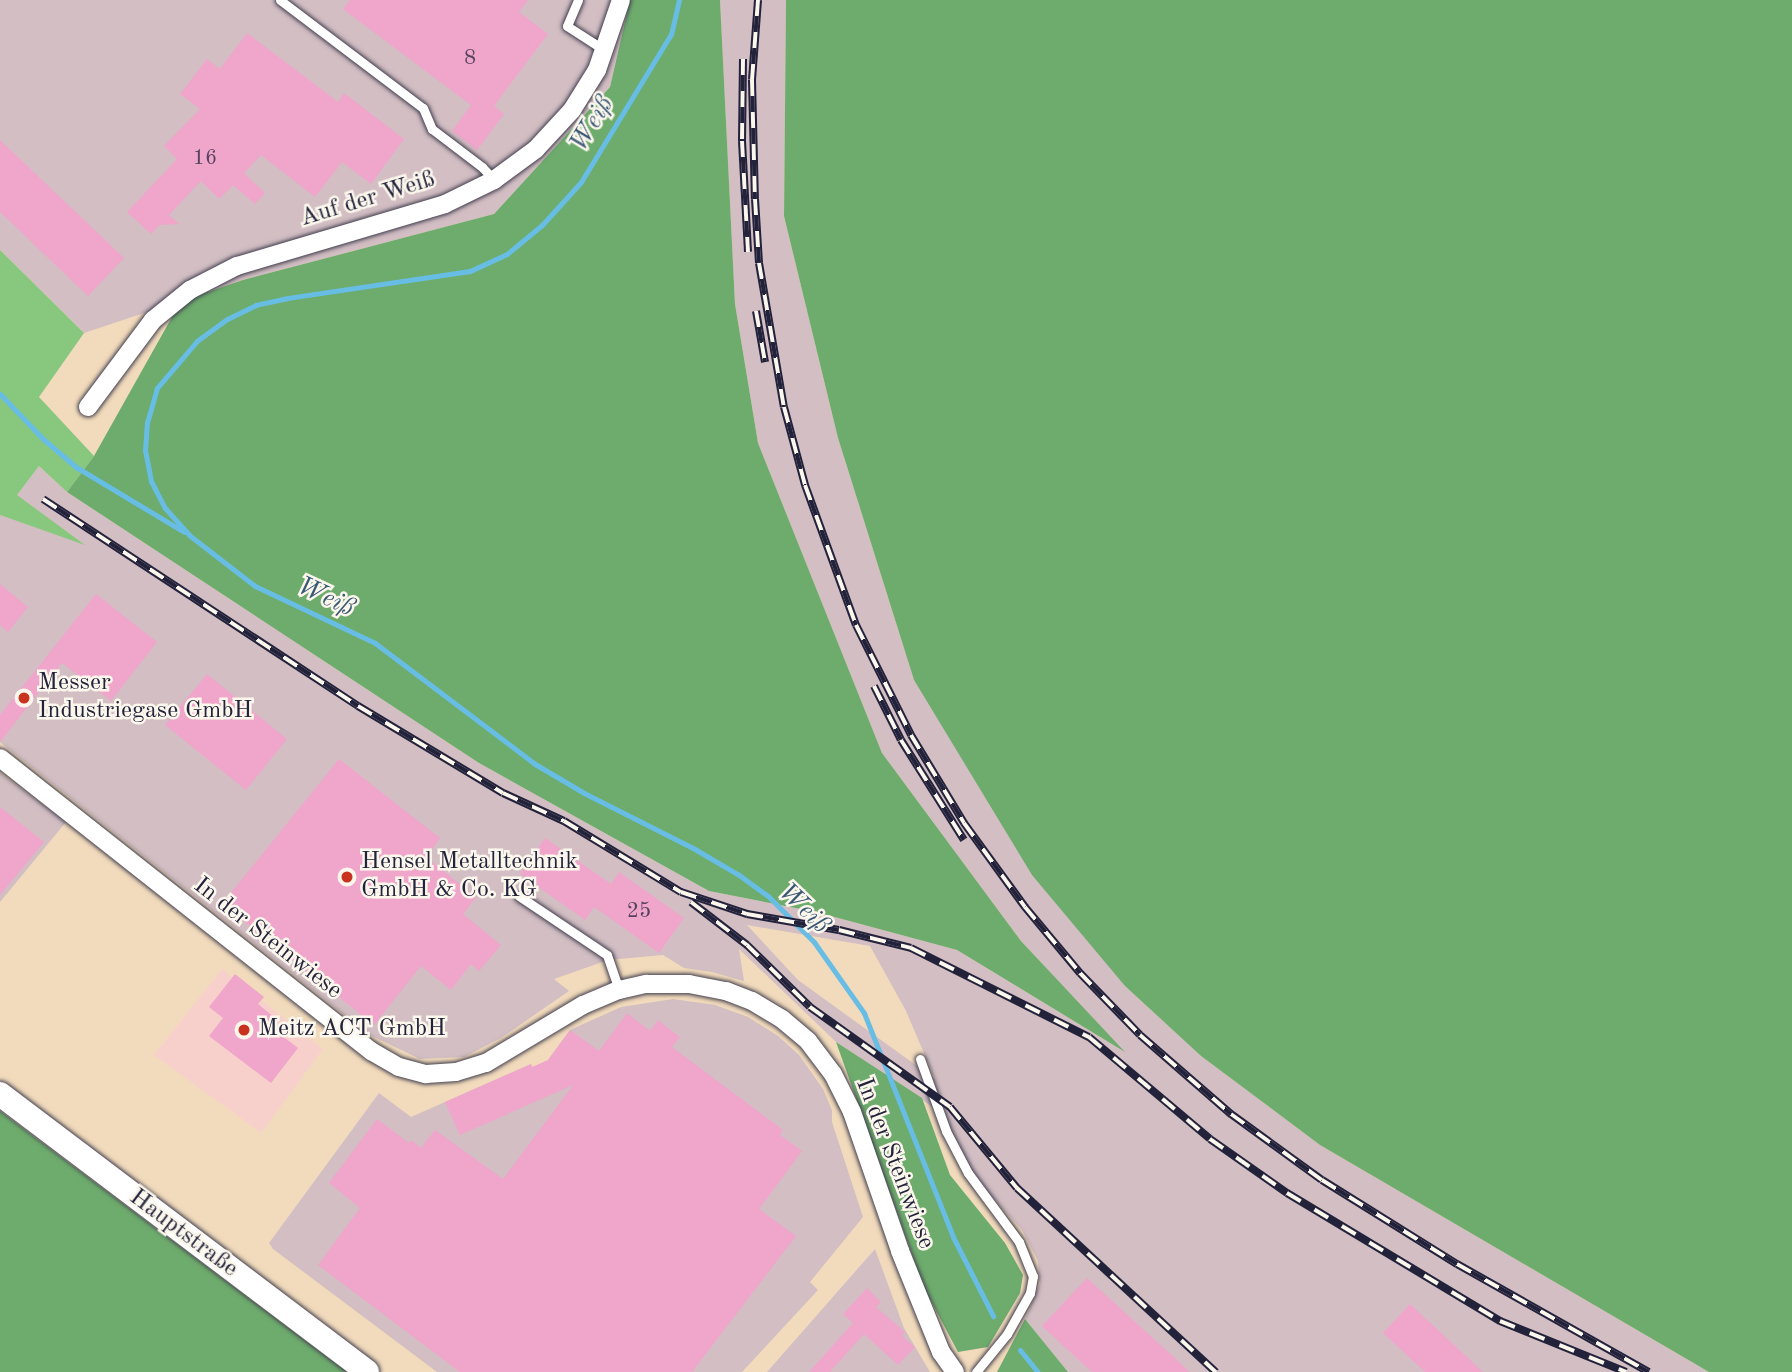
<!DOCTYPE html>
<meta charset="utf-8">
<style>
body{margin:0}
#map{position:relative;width:1792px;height:1372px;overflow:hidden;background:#f2dbbc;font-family:"Old Standard TT",serif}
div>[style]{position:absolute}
.built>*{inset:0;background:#f7d0cc}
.industrial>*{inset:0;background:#d2bec3}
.green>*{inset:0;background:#88c77e}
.forest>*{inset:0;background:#6eac6d}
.stream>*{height:5px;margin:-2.5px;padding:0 2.5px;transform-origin:2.5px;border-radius:2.5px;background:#68bde5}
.building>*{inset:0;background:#f0a5ca}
.roads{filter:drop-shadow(0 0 2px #413e4e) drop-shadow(0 0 2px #413e4e)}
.service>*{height:9px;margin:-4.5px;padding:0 4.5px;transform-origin:4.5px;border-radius:4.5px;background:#fff}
.minor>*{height:18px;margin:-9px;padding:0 9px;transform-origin:9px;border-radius:9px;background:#fff}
.secondary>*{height:24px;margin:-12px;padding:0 12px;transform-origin:12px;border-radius:12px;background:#fff}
.rail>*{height:8px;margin-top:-4px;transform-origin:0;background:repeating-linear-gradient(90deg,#fbf7ec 0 16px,#22223b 0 32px);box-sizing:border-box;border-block:2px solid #22223b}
.dots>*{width:19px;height:19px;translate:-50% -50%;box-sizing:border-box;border:4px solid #fbf7ec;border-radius:50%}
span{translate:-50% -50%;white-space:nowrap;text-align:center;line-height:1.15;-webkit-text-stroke:5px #fbf7ec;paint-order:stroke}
.number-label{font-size:21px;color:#56435f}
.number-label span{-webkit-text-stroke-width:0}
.street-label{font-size:24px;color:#22223b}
.poi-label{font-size:24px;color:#22223b}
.left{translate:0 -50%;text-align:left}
.water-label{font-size:26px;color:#3a5876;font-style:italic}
</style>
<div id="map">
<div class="built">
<div style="clip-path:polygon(222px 969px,323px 1049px,261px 1133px,154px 1055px)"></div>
</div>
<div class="industrial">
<div style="clip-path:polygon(0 0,630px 0,610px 87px,494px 214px,243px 280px,84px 333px,0 250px)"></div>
<div style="clip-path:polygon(evenodd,720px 0,786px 0,784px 216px,838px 438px,914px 680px,1125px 986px,1201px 1056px,1320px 1145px,1709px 1372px,1068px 1372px,1025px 1319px,1040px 1284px,1038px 1261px,1022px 1230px,983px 1187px,960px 1152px,943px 1114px,836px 1042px,739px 949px,744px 981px,712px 972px,684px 968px,663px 955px,608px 960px,554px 979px,569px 991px,501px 1038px,464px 1057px,420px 1059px,370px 1035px,0 742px,0 515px,82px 543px,16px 496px,39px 466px,67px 492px,479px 763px,709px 891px,816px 912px,957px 950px,1122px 1050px,1021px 941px,882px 753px,758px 443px,735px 304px,720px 0,747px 925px,870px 946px,906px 1011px,935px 1079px,798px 980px,747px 925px)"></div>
<div style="clip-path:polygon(0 773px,66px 822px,0 902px)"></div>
<div style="clip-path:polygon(673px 999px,715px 1005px,748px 1017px,778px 1036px,799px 1055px,823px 1089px,832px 1110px,832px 1122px,863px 1217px,810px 1282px,818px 1290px,742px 1372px,437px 1372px,273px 1249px,269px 1243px,379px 1093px,411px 1117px,531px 1064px,532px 1067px,546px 1063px,570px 1030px,621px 1007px)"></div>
<div style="clip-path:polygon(875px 1249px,904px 1328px,930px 1372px,767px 1372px)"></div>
</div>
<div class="green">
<div style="clip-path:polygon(0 250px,84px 333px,39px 397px,94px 456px,67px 492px,39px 466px,17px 495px,85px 545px,0 515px)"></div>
</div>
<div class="forest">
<div style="clip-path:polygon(630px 0,720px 0,735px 304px,758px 443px,882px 753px,1021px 941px,1125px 1052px,957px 950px,816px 912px,709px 891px,479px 763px,67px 492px,94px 456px,181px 301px,243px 280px,494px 214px,610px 87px)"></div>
<div style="clip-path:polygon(786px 0,1792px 0,1792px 1372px,1709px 1372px,1320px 1145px,1201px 1056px,1125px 986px,1032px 875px,914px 680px,838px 438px,784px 216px)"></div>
<div style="clip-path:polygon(836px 1042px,922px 1098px,950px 1175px,1005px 1243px,1023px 1275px,1020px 1293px,988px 1347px,958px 1352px,924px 1288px)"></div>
<div style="clip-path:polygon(0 1111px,347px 1372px,0 1372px)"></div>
<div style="clip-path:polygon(1025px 1319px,1068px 1372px,997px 1372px)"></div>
</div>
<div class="stream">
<div style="left:679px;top:0;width:35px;rotate:103deg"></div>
<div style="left:671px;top:34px;width:173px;rotate:121.3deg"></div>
<div style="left:581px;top:182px;width:58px;rotate:132.2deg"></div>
<div style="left:542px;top:225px;width:45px;rotate:140.4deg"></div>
<div style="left:507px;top:254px;width:41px;rotate:155.3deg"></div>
<div style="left:470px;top:271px;width:184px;rotate:171.6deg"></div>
<div style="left:288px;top:298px;width:33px;rotate:168deg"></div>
<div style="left:256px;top:305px;width:32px;rotate:154deg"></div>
<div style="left:227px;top:319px;width:37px;rotate:144deg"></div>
<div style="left:197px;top:341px;width:62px;rotate:130.4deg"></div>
<div style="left:157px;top:388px;width:35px;rotate:106deg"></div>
<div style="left:147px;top:422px;width:28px;rotate:94deg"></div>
<div style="left:145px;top:450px;width:32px;rotate:79deg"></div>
<div style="left:151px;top:481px;width:30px;rotate:63deg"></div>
<div style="left:165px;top:508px;width:36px;rotate:48deg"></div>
<div style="left:189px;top:535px;width:83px;rotate:37.7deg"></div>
<div style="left:255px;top:586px;width:133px;rotate:25.4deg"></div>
<div style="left:375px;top:643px;width:201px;rotate:37.1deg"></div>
<div style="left:535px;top:764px;width:57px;rotate:30.6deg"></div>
<div style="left:584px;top:793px;width:122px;rotate:26.8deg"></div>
<div style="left:693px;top:848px;width:53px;rotate:30.4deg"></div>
<div style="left:739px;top:875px;width:37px;rotate:36deg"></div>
<div style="left:769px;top:897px;width:64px;rotate:45deg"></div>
<div style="left:814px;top:942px;width:87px;rotate:54.8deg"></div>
<div style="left:864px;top:1013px;width:241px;rotate:68.3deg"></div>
<div style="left:953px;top:1237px;width:89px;rotate:63.1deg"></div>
<div style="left:0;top:394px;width:61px;rotate:46.3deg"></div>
<div style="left:42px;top:438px;width:45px;rotate:40.5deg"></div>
<div style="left:76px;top:467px;width:126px;rotate:31deg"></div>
<div style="left:1020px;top:1350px;width:28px;rotate:51deg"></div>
</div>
<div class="building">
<div style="clip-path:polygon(350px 0,528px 0,519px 12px,548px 34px,494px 106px,504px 114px,477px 150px,452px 131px,471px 105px,343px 9px)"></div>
<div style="clip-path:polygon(247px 33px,338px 102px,344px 93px,404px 139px,371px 184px,342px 162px,315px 197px,261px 155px,244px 173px,265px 193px,255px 204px,233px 185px,219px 199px,201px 181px,169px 215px,179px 224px,159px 225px,151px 234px,127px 212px,177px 159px,164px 146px,200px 109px,180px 94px,207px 59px,220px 69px)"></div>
<div style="clip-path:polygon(0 140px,124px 258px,88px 296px,0 212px)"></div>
<div style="clip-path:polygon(0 584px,28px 607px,8px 632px,0 625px)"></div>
<div style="clip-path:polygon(96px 594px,157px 642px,111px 701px,62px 663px,0 742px,0 715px)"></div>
<div style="clip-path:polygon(207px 674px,287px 739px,246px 790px,165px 725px)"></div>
<div style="clip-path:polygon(339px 759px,440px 838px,426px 857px,476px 897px,463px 914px,501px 945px,479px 971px,471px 964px,451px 990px,421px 966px,374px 1025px,222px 904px)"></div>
<div style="clip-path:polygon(0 807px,44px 842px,0 895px)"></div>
<div style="clip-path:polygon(545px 838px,611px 884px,619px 872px,684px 918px,659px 953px,594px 907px,585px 920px,520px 874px)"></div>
<div style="clip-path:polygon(235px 974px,264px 997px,258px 1004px,274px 1017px,268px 1025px,298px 1048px,271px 1083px,209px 1036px,223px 1018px,209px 1007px)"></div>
<div style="clip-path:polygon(627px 1013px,650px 1031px,658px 1020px,680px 1037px,672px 1047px,783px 1130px,780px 1135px,802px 1151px,759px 1209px,796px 1236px,692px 1372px,460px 1372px,318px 1265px,360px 1208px,329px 1183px,377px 1119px,409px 1143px,411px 1140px,421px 1148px,435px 1130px,503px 1179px,573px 1085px,460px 1135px,445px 1102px,531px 1064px,532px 1067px,548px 1060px,570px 1030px,599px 1051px)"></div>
<div style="clip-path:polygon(1087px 1278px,1190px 1372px,1092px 1372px,1042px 1326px)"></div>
<div style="clip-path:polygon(867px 1288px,881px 1302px,876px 1307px,905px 1332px,902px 1336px,915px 1347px,898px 1365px,864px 1334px,830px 1372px,809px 1372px,853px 1323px,843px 1314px)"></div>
<div style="clip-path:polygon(1410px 1304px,1483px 1372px,1425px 1372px,1383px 1333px)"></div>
</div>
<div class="roads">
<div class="service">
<div style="left:280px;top:0;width:179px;rotate:37.1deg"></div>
<div style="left:423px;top:108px;width:23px;rotate:67deg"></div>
<div style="left:432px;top:129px;width:63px;rotate:37.2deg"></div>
<div style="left:482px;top:167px;width:18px;rotate:47deg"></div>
<div style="left:578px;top:0;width:28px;rotate:113deg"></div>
<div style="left:567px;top:26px;width:46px;rotate:32.7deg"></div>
<div style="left:519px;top:896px;width:106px;rotate:33.8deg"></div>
<div style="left:607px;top:955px;width:37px;rotate:71deg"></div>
<div style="left:920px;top:1059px;width:77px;rotate:70.1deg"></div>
<div style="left:946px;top:1131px;width:47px;rotate:62.4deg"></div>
<div style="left:968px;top:1173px;width:86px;rotate:53.5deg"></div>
<div style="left:1019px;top:1242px;width:37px;rotate:68deg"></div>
<div style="left:1033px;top:1276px;width:17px;rotate:100deg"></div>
<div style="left:1030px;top:1293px;width:47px;rotate:119.3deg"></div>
<div style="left:1007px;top:1334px;width:49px;rotate:129.2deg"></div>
</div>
<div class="minor">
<div style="left:88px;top:407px;width:109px;rotate:-53.2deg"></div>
<div style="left:153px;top:320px;width:48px;rotate:-39deg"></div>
<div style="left:190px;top:290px;width:53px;rotate:-27.1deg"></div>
<div style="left:237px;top:266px;width:217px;rotate:-16.6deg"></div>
<div style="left:445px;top:204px;width:55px;rotate:-26.1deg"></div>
<div style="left:494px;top:180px;width:52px;rotate:-36.4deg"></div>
<div style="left:536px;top:149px;width:53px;rotate:-47.3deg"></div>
<div style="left:572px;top:110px;width:47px;rotate:-58deg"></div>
<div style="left:597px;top:70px;width:74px;rotate:-71.1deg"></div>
<div style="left:0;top:758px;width:473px;rotate:38.3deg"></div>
<div style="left:371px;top:1051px;width:32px;rotate:30deg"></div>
<div style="left:399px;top:1067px;width:28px;rotate:15deg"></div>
<div style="left:426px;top:1074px;width:30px;rotate:-4deg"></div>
<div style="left:456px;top:1072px;width:31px;rotate:-17deg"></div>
<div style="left:486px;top:1063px;width:113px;rotate:-30.9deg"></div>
<div style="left:583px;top:1005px;width:39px;rotate:-23deg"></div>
<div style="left:619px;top:990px;width:28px;rotate:-13deg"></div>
<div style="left:646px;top:984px;width:43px"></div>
<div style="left:689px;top:984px;width:38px;rotate:11deg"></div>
<div style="left:726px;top:991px;width:28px;rotate:21deg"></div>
<div style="left:752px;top:1001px;width:35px;rotate:31deg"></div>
<div style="left:782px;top:1019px;width:34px;rotate:40deg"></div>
<div style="left:808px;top:1041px;width:41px;rotate:52.9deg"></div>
<div style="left:833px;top:1074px;width:42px;rotate:63.4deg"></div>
<div style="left:852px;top:1112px;width:147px;rotate:70.9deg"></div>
<div style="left:900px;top:1251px;width:109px;rotate:67.9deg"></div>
<div style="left:941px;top:1352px;width:24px;rotate:55deg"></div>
</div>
<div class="secondary">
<div style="left:0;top:1094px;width:460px;rotate:37.1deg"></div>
</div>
</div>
<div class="rail">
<div style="left:758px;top:0;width:80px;rotate:94.3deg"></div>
<div style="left:752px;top:80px;width:119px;rotate:88.6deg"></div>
<div style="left:755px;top:199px;width:64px;rotate:86.4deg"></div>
<div style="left:759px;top:263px;width:146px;rotate:80.2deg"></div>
<div style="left:784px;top:407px;width:81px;rotate:74.9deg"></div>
<div style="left:805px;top:485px;width:149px;rotate:70deg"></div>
<div style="left:856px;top:625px;width:123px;rotate:63.4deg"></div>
<div style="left:911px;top:735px;width:103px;rotate:58.9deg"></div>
<div style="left:964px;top:823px;width:104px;rotate:54deg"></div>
<div style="left:1025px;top:907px;width:86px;rotate:50.2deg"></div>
<div style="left:1080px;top:973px;width:86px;rotate:45.9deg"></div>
<div style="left:1140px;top:1035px;width:121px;rotate:41deg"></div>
<div style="left:1231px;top:1114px;width:112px;rotate:36deg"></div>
<div style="left:1322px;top:1180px;width:159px;rotate:31.9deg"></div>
<div style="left:1457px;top:1264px;width:220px;rotate:29.4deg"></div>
<div style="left:743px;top:59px;width:82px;rotate:90.7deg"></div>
<div style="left:742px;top:141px;width:111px;rotate:86.9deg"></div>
<div style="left:756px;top:311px;width:52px;rotate:80deg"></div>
<div style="left:43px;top:499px;width:377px;rotate:33.3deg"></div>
<div style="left:358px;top:706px;width:169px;rotate:31deg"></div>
<div style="left:503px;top:793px;width:67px;rotate:24.7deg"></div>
<div style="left:564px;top:821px;width:137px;rotate:31.3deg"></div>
<div style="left:681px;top:892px;width:70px;rotate:18.4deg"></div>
<div style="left:747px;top:914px;width:93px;rotate:9.9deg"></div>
<div style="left:839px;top:930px;width:74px;rotate:14deg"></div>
<div style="left:911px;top:948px;width:199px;rotate:26.6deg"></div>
<div style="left:1089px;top:1037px;width:158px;rotate:40.1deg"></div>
<div style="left:1210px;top:1139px;width:94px;rotate:35deg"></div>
<div style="left:1287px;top:1193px;width:249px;rotate:31deg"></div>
<div style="left:1500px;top:1321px;width:136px;rotate:22deg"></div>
<div style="left:874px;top:686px;width:60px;rotate:63.4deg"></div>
<div style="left:901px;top:740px;width:118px;rotate:57.8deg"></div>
<div style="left:691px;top:902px;width:71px;rotate:37.5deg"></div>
<div style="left:747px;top:945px;width:88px;rotate:44.5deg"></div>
<div style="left:810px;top:1007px;width:172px;rotate:35.5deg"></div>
<div style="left:950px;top:1107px;width:105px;rotate:50.4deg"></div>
<div style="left:1017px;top:1188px;width:271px;rotate:42.8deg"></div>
</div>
<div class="dots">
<div style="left:24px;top:698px;background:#c8321e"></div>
<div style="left:347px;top:877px;background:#c8321e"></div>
<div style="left:244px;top:1030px;background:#c8321e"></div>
</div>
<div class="number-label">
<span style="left:470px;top:59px">8</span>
<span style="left:205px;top:159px">16</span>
<span style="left:639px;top:912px">25</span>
</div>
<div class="street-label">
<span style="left:368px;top:200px;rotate:-17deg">Auf der Weiß</span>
<span style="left:267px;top:939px;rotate:38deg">In der Steinwiese</span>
<span style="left:894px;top:1164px;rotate:69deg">In der Steinwiese</span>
<span style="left:183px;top:1234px;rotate:37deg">Hauptstraße</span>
</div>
<div class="poi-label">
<span class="left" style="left:38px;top:698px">Messer<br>Industriegase GmbH</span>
<span class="left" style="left:361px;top:877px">Hensel Metalltechnik<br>GmbH &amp; Co. KG</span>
<span class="left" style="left:258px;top:1030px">Meitz ACT GmbH</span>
</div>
<div class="water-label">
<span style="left:593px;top:125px;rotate:-59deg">Weiß</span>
<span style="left:325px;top:598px;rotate:25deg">Weiß</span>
<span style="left:803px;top:909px;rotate:44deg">Weiß</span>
</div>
</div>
